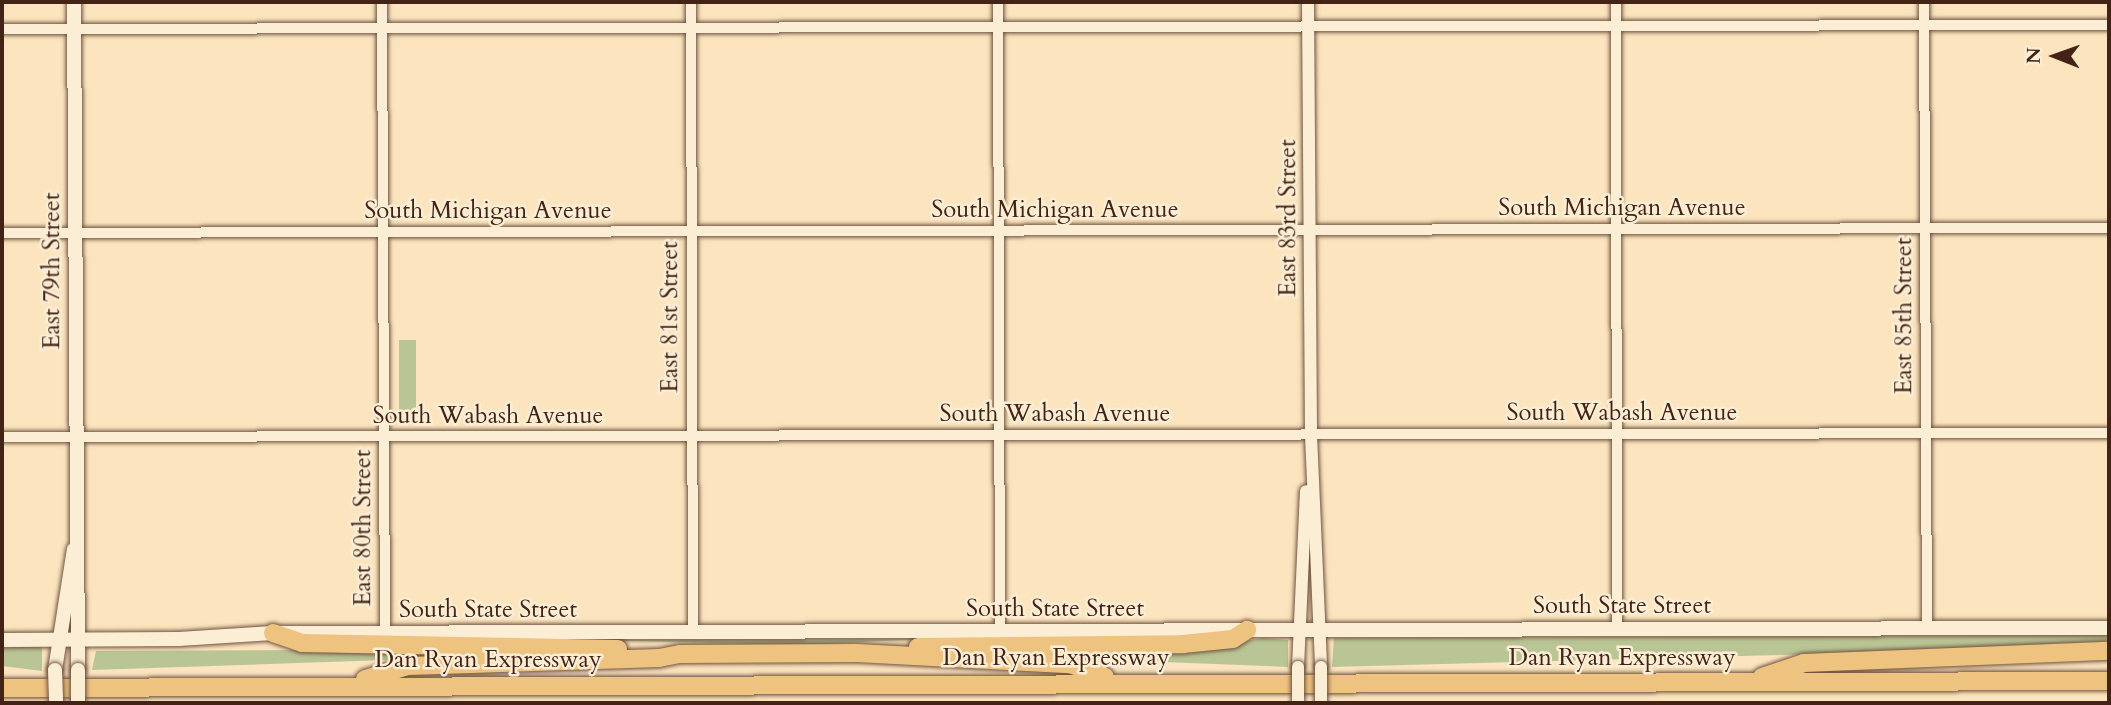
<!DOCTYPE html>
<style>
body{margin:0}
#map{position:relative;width:2111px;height:705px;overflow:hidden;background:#fbe4be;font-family:Cardo,serif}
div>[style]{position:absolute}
.green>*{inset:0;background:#bac595}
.roads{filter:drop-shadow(0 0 2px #705340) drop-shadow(0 0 2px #705340)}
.minor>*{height:10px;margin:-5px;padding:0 5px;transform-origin:5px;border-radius:5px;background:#fcedd5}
.tertiary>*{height:12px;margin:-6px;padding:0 6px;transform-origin:6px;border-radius:6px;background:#fcedd5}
.secondary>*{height:14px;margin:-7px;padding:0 7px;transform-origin:7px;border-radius:7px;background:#fcedd5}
.motorway>*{height:18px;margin:-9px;padding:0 9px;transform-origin:9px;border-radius:9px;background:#eec27f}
.bridges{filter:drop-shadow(0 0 2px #705340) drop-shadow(0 0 2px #705340)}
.tertiary-bridge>*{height:12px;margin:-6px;padding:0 6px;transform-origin:6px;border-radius:6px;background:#fcedd5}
.secondary-bridge>*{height:14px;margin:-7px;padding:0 7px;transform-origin:7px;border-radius:7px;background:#fcedd5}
span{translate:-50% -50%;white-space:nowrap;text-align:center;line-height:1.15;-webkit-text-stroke:5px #fcedd5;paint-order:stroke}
.street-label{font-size:24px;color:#422316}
.frame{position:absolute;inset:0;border:4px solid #422316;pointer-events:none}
.north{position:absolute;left:2020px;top:21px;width:70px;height:70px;-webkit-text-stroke:5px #fcedd5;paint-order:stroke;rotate:271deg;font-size:19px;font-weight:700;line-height:28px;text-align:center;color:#422316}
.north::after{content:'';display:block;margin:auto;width:24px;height:32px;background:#422316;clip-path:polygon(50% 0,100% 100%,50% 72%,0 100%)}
</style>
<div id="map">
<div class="green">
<div style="clip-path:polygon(399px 340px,416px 340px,416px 413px,399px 413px)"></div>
<div style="clip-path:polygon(2109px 635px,2109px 646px,1332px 667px,1334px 638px)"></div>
<div style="clip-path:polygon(1262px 638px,1288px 640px,1288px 667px,961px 654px,1225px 645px)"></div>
<div style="clip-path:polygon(927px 639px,800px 645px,593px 640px)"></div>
<div style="clip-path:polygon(42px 646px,42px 671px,2px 666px,2px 648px)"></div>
<div style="clip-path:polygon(309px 650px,416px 652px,416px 659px,92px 670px,96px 651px)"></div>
</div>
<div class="roads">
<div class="minor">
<div style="left:382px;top:2px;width:631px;rotate:89.73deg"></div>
<div style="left:691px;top:2px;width:630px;rotate:89.82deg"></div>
<div style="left:998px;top:2px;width:630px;rotate:89.82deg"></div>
<div style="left:1616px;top:2px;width:627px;rotate:89.91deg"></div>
<div style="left:1924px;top:2px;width:627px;rotate:89.73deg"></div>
<div style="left:2px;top:29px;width:2107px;rotate:-0.11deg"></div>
<div style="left:2px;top:233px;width:2107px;rotate:-0.14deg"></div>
<div style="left:2px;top:437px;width:2107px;rotate:-0.11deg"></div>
</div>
<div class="tertiary">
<div style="left:1308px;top:2px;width:433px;rotate:89.6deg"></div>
<div style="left:1311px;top:435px;width:232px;rotate:87.5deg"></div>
<div style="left:1298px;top:667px;width:176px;rotate:-87.4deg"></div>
</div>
<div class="secondary">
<div style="left:74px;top:2px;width:668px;rotate:89.66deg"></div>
<div style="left:2px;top:640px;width:177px;rotate:-0.3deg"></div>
<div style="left:179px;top:639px;width:94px;rotate:-3.7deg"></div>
<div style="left:273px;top:633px;width:1836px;rotate:-0.16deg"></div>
<div style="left:55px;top:670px;width:122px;rotate:-81.1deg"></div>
</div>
<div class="motorway">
<div style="left:273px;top:633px;width:31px;rotate:19deg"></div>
<div style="left:302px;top:643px;width:316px;rotate:1.1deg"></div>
<div style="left:918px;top:647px;width:265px;rotate:-0.6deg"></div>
<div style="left:1183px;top:644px;width:50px;rotate:-5.7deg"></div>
<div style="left:1233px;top:639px;width:17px;rotate:-33deg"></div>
<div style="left:1762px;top:677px;width:44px;rotate:-18.4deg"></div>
<div style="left:1804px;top:663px;width:305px;rotate:-2.3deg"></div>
<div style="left:365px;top:679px;width:45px;rotate:-16.8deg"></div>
<div style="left:408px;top:666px;width:251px;rotate:-1.8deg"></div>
<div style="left:659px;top:658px;width:21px;rotate:-11deg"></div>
<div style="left:680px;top:654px;width:177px;rotate:-0.3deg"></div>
<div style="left:857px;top:653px;width:213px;rotate:3deg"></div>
<div style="left:1070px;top:664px;width:37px;rotate:20deg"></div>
<div style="left:2px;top:688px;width:2107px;rotate:-0.19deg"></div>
</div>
</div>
<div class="bridges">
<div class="tertiary-bridge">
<div style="left:1298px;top:667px;width:36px;rotate:90deg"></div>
<div style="left:1321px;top:667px;width:36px;rotate:90deg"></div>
</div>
<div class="secondary-bridge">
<div style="left:55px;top:670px;width:33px;rotate:88deg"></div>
<div style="left:78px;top:670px;width:33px;rotate:90deg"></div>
</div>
</div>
<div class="street-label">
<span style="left:1622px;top:208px">South Michigan Avenue</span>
<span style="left:1055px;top:210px">South Michigan Avenue</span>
<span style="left:488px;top:211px">South Michigan Avenue</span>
<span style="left:1288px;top:218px;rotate:-90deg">East 83rd Street</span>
<span style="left:52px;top:271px;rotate:-90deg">East 79th Street</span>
<span style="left:1904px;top:316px;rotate:-90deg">East 85th Street</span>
<span style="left:670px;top:317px;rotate:-90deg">East 81st Street</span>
<span style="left:1622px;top:413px">South Wabash Avenue</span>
<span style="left:1055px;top:414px">South Wabash Avenue</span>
<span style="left:488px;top:416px">South Wabash Avenue</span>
<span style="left:363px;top:528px;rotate:-90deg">East 80th Street</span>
<span style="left:1622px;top:606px">South State Street</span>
<span style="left:1055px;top:609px">South State Street</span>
<span style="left:488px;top:610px">South State Street</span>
<span style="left:1056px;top:658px">Dan Ryan Expressway</span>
<span style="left:1622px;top:658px">Dan Ryan Expressway</span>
<span style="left:488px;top:660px">Dan Ryan Expressway</span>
</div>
<div class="frame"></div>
<div class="north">N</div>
</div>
